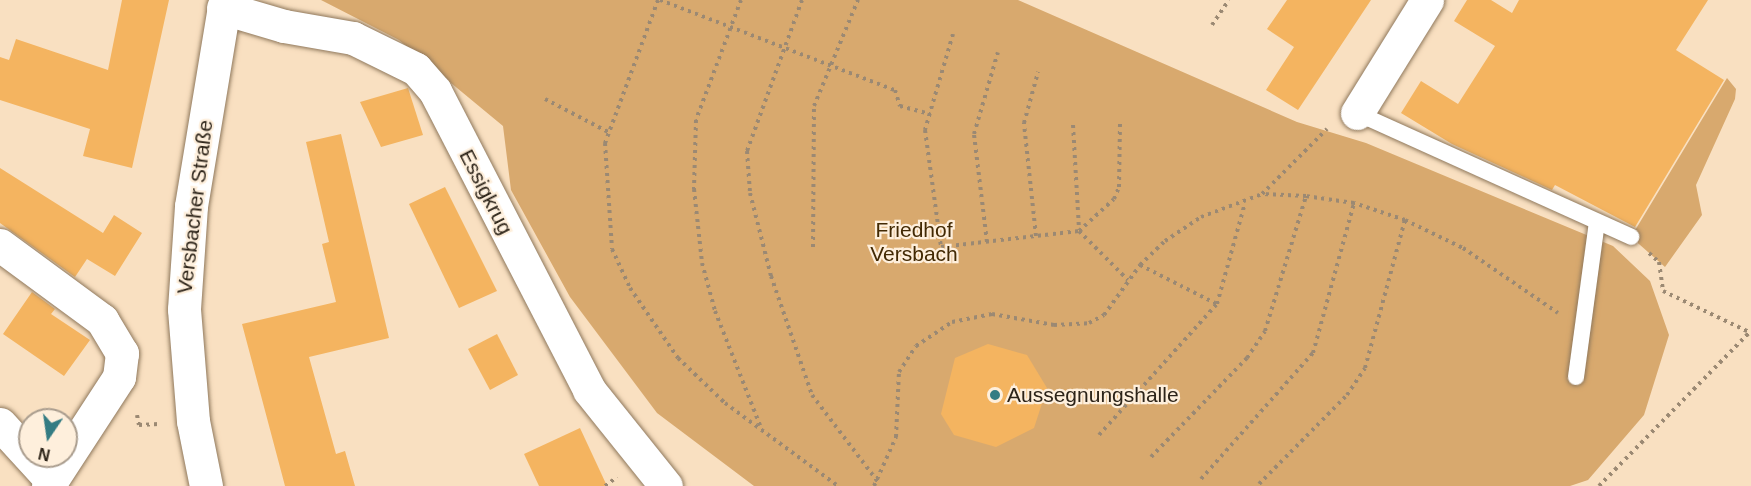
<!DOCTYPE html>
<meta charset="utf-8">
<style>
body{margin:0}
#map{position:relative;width:1751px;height:486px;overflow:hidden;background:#f9e0c1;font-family:Arial,sans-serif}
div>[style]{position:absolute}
.green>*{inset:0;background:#d8a96e}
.building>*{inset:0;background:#f4b460}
.path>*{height:4px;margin-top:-2px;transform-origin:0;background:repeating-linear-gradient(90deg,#9b8973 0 3px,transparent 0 7.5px)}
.roads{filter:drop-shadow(0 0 2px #8f785c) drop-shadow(0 0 2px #8f785c)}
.lane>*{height:16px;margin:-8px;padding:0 8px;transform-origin:8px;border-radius:8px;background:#fff}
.street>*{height:33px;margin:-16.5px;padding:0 16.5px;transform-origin:16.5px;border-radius:16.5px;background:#fff}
.secondary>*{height:33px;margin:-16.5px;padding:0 16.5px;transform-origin:16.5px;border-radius:16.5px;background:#fff}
.dots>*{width:16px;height:16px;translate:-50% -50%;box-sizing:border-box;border:3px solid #feefdc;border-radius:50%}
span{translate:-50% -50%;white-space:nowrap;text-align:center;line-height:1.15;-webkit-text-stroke:4.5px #feefdc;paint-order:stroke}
.street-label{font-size:21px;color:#2c2318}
.park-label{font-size:21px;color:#422903}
.poi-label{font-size:21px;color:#2c2318}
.left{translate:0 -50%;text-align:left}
.north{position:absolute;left:18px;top:408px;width:60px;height:60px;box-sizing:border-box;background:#feefdc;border:2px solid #aa9d8e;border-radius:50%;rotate:193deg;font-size:16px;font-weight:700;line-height:24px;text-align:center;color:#2c2318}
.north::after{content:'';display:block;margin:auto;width:21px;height:27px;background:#347c83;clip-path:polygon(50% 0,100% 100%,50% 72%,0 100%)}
</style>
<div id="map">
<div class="green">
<div style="clip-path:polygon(321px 0,1018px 0,1297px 122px,1366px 143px,1613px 246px,1650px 281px,1669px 335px,1644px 415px,1588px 480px,1570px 486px,754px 486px,657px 413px,570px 297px,511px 190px,503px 126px,399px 40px)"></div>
<div style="clip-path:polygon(1727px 78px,1736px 89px,1735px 99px,1696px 185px,1702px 215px,1665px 267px,1631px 237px)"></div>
</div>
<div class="building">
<div style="clip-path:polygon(122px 0,169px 0,132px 168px,83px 156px,90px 129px,0 100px,0 57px,9px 60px,16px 39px,108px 70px)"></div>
<div style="clip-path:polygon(1287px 0,1371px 0,1298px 110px,1266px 90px,1294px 47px,1267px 29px)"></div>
<div style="clip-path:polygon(1467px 0,1491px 0,1512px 13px,1519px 0,1708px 0,1676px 50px,1724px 80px,1635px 227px,1555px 185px,1552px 190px,1452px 144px,1401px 113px,1421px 81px,1458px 104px,1495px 46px,1454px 21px)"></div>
<div style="clip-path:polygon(408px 88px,423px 135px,381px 147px,360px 102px)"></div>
<div style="clip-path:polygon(341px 134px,389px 338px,309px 357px,336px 454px,345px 451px,355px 486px,285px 486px,242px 324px,336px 302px,322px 244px,329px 242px,306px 142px)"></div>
<div style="clip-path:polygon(0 168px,103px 233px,114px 215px,142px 233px,115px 276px,87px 259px,75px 277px,0 223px)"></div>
<div style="clip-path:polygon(445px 187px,497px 291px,459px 308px,409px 204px)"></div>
<div style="clip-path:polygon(32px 292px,55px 309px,51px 314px,90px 340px,64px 376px,3px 334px)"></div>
<div style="clip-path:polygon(497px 334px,518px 375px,490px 390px,468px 349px)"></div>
<div style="clip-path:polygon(988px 344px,1027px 355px,1047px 388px,1034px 428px,996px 447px,954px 435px,941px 414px,955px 358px)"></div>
<div style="clip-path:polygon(580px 428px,607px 486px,539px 486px,524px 454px)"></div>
</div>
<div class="path">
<div style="left:658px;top:0;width:153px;rotate:110.3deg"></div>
<div style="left:605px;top:143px;width:106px;rotate:86.2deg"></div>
<div style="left:612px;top:249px;width:43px;rotate:65.2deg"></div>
<div style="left:630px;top:288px;width:85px;rotate:55.6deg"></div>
<div style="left:678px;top:358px;width:65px;rotate:43.8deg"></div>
<div style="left:725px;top:403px;width:140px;rotate:36.3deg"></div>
<div style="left:660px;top:0;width:252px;rotate:21deg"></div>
<div style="left:895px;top:90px;width:17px;rotate:73deg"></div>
<div style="left:900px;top:106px;width:31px;rotate:15deg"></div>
<div style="left:741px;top:0;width:128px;rotate:110.6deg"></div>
<div style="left:696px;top:120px;width:69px;rotate:91.7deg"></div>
<div style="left:694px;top:189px;width:74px;rotate:83.8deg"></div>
<div style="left:702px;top:263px;width:50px;rotate:74.8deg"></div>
<div style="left:715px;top:311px;width:123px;rotate:68.5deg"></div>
<div style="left:802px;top:0;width:161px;rotate:110deg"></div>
<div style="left:747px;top:151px;width:42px;rotate:85.9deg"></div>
<div style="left:750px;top:193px;width:86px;rotate:75.8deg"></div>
<div style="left:771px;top:276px;width:126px;rotate:71deg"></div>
<div style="left:812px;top:395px;width:109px;rotate:52.8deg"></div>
<div style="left:1212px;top:25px;width:30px;rotate:-56deg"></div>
<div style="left:953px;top:34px;width:100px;rotate:106.3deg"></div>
<div style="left:925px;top:130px;width:118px;rotate:82.2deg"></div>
<div style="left:941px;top:247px;width:139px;rotate:-6.6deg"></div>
<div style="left:1079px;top:231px;width:69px;rotate:45deg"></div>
<div style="left:545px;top:99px;width:71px;rotate:27.6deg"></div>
<div style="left:1073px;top:125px;width:105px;rotate:86.7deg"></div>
<div style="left:1405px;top:220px;width:64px;rotate:25.8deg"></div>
<div style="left:1463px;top:248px;width:115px;rotate:34.4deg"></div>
<div style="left:1079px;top:231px;width:47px;rotate:-42.4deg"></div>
<div style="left:1114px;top:199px;width:13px;rotate:-67deg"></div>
<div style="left:1119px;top:187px;width:67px;rotate:-89.1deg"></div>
<div style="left:1036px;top:236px;width:114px;rotate:-96.1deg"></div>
<div style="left:1024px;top:123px;width:53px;rotate:-74.6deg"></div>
<div style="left:987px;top:242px;width:109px;rotate:-96.9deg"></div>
<div style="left:974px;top:134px;width:85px;rotate:-73.7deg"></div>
<div style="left:813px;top:247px;width:141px;rotate:-89.6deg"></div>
<div style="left:814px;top:106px;width:115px;rotate:-67.5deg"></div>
<div style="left:1649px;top:253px;width:13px;rotate:42deg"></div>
<div style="left:1659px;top:262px;width:29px;rotate:82deg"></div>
<div style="left:1663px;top:291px;width:95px;rotate:25.5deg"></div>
<div style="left:1140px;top:265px;width:86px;rotate:26.9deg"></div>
<div style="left:137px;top:415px;width:10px;rotate:79deg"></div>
<div style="left:139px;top:425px;width:20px;rotate:-3deg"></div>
<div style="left:1099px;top:435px;width:176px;rotate:-48deg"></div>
<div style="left:1217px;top:304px;width:105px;rotate:-74.5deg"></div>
<div style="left:1151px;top:457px;width:138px;rotate:-45.9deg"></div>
<div style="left:1247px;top:358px;width:32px;rotate:-56deg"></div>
<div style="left:1265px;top:331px;width:141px;rotate:-73.1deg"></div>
<div style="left:1306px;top:196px;width:43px;rotate:-177.3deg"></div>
<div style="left:1201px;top:479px;width:169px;rotate:-48.4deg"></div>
<div style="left:1313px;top:353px;width:156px;rotate:-74.7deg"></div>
<div style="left:1354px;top:203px;width:49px;rotate:-171.7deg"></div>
<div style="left:1259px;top:484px;width:125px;rotate:-45.3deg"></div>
<div style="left:1347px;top:395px;width:32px;rotate:-56deg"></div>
<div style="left:1365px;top:368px;width:153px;rotate:-74.9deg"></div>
<div style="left:1405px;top:220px;width:54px;rotate:-161.6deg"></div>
<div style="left:605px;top:486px;width:15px;rotate:-37deg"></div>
<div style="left:874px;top:486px;width:54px;rotate:-65.8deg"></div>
<div style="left:896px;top:437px;width:65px;rotate:-87.4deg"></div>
<div style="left:899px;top:372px;width:31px;rotate:-57deg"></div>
<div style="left:916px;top:346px;width:43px;rotate:-33.7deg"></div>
<div style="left:952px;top:322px;width:41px;rotate:-11.3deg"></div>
<div style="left:992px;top:314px;width:63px;rotate:10.1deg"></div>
<div style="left:1054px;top:325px;width:35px;rotate:-3deg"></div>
<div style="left:1089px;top:323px;width:17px;rotate:-28deg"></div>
<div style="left:1104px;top:315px;width:62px;rotate:-54.2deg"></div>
<div style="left:1140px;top:265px;width:35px;rotate:-44deg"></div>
<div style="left:1165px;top:241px;width:43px;rotate:-33.7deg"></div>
<div style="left:1201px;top:217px;width:65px;rotate:-20.7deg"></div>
<div style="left:1262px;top:194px;width:92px;rotate:-45deg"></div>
<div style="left:1599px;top:486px;width:217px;rotate:-45.6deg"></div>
</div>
<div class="roads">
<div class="lane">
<div style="left:1357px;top:113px;width:301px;rotate:24.3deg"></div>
<div style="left:1576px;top:377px;width:156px;rotate:-82.3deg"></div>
</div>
<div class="street">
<div style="left:223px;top:8px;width:64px;rotate:16.4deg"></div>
<div style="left:284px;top:26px;width:70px;rotate:9.9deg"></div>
<div style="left:353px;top:38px;width:70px;rotate:26.2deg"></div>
<div style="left:416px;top:69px;width:29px;rotate:49deg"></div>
<div style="left:435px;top:91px;width:336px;rotate:62.7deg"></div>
<div style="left:589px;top:390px;width:123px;rotate:51.3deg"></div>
<div style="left:1357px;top:113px;width:133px;rotate:-58.2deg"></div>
<div style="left:0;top:245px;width:127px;rotate:36.3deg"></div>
<div style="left:102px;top:320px;width:39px;rotate:59deg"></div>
<div style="left:122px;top:353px;width:24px;rotate:97deg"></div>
<div style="left:119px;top:377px;width:130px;rotate:123.1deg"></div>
<div style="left:0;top:424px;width:77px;rotate:47.6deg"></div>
</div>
<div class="secondary">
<div style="left:206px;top:486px;width:66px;rotate:-101.3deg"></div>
<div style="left:193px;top:421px;width:112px;rotate:-94.6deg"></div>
<div style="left:184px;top:309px;width:103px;rotate:-86.1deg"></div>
<div style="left:191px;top:206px;width:209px;rotate:-80.6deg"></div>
</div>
</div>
<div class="dots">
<div style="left:995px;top:395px;background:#347c83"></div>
</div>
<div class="street-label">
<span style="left:486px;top:192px;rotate:63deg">Essigkrug</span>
<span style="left:195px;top:207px;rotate:-83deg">Versbacher Straße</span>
</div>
<div class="park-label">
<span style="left:914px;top:242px">Friedhof<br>Versbach</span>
</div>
<div class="poi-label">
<span class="left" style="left:1007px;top:395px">Aussegnungshalle</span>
</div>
<div class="north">N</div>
</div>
